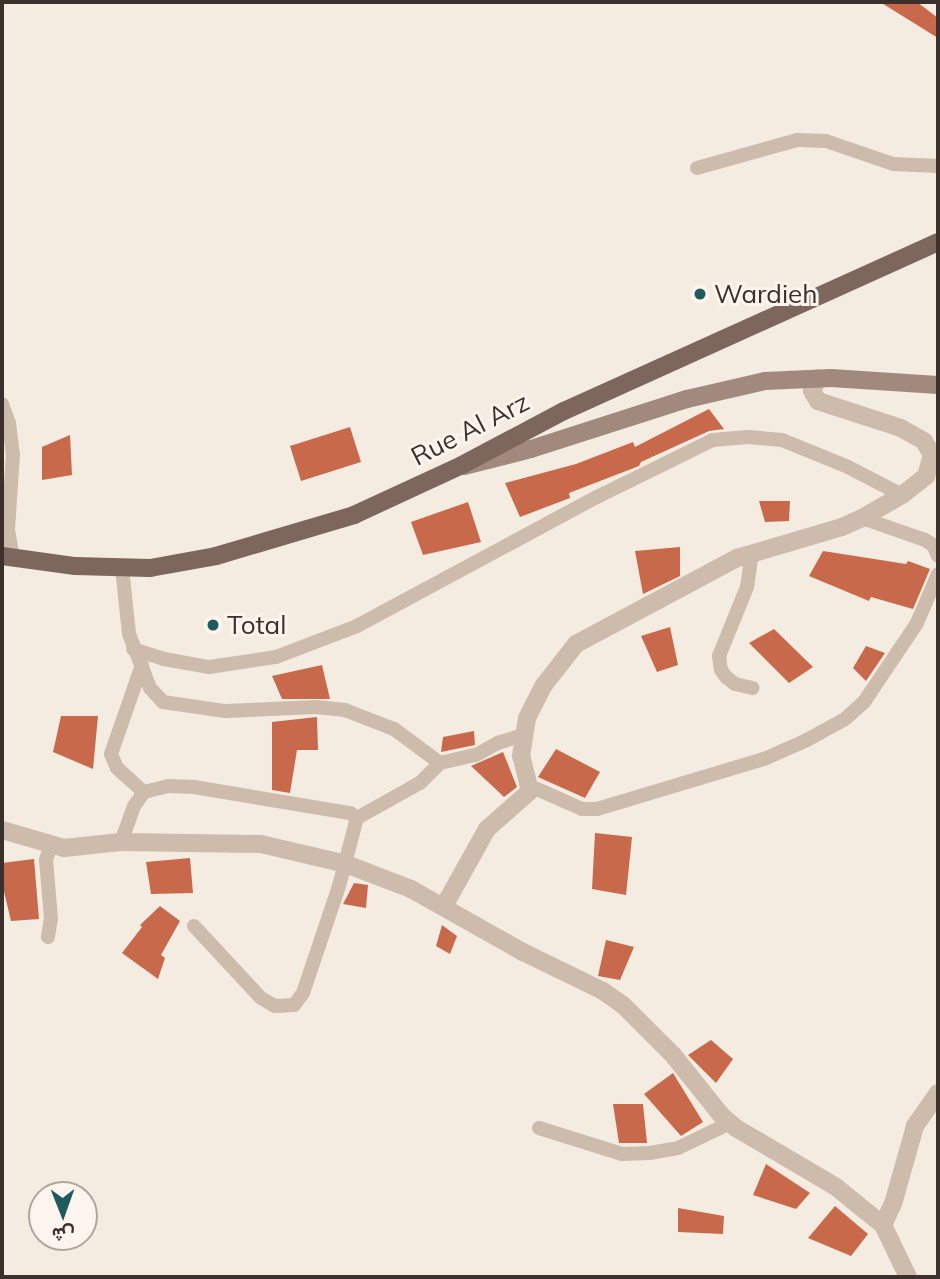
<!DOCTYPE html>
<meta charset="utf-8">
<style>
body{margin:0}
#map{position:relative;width:940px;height:1279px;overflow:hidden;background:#f4ebe1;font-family:Mulish,Vazirmatn,sans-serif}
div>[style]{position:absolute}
.building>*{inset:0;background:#c8694b}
.minor>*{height:14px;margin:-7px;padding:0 7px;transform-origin:7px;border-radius:7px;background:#cdbbac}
.tertiary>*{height:18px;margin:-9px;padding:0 9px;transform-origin:9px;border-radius:9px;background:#cdbbac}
.secondary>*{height:18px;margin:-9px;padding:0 9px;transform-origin:9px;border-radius:9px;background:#a18a7d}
.primary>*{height:18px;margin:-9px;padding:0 9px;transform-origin:9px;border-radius:9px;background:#7d675c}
.dots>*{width:19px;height:19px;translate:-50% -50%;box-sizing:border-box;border:4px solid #fbf5ee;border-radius:50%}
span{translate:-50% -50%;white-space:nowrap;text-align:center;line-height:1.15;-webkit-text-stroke:6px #fbf5ee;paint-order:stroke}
.poi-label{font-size:26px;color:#3b302b}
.left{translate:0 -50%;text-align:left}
.street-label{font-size:26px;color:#3b302b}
.frame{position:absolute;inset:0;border:4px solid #3b302b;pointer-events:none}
.north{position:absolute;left:28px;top:1181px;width:70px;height:70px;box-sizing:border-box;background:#fbf5ee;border:2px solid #aea6a0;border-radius:50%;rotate:179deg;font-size:19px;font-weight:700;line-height:28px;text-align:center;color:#3b302b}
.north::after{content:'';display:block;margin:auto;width:24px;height:32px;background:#1f5a5e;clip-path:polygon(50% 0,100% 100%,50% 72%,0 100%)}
</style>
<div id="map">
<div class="building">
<div style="clip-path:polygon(880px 2px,917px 2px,938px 18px,938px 38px)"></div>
<div style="clip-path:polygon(709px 409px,724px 429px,709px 431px,641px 462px,639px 466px,569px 493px,570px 498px,520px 517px,505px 483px,576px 464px,633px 442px,635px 447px)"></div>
<div style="clip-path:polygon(350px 427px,361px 462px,301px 481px,290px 446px)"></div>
<div style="clip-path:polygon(70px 435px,72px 475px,42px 480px,42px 447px)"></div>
<div style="clip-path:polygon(759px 501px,790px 501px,789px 521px,765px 522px)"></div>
<div style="clip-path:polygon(468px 502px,481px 542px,423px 555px,411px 522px)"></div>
<div style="clip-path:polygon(680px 547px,680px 576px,643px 594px,635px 551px)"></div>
<div style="clip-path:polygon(823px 551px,906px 564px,908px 561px,930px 569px,913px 609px,871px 597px,869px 601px,809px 576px)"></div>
<div style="clip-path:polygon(670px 627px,678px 665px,657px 672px,641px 636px)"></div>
<div style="clip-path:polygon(774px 629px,813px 667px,789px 683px,749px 643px)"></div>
<div style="clip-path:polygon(866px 646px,885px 653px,866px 681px,853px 668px)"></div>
<div style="clip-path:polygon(322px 665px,330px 699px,282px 699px,272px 676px)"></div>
<div style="clip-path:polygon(61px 716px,98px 716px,93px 769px,53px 752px)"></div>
<div style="clip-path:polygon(317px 717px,318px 750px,297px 750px,290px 793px,272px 790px,272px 722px)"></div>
<div style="clip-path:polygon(474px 731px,475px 745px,441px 752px,443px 737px)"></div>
<div style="clip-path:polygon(556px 749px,600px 772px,585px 798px,538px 777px)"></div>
<div style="clip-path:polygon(503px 752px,517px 787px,504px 797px,471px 766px)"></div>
<div style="clip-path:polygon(595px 833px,632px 837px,626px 895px,592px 889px)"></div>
<div style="clip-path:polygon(190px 858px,193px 893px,151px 894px,146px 862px)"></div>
<div style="clip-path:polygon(34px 859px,39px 919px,11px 921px,2px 883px,2px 863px)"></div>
<div style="clip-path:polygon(354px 883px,368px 885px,366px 908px,343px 904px)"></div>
<div style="clip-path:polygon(160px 906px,180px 921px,161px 955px,165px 958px,158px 979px,122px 953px,142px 927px,140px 925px)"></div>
<div style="clip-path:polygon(442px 925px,457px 936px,450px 954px,436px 946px)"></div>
<div style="clip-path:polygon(606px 940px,634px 947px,620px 980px,598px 976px)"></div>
<div style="clip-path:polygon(711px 1040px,733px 1059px,716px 1083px,688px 1055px)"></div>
<div style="clip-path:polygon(673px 1073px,703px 1122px,681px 1136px,644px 1094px)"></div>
<div style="clip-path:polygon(613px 1104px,643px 1104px,647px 1143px,619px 1143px)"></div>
<div style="clip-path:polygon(766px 1164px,810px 1193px,796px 1209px,753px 1195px)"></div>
<div style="clip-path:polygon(835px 1206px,868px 1234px,851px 1256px,808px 1238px)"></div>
<div style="clip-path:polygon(678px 1208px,724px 1216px,723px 1234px,678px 1232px)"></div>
</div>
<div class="minor">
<div style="left:697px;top:168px;width:104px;rotate:-15.6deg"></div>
<div style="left:797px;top:140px;width:29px;rotate:2deg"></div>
<div style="left:826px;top:141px;width:71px;rotate:18.9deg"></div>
<div style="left:893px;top:164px;width:45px;rotate:2.5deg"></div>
<div style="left:2px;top:404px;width:20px;rotate:70deg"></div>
<div style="left:9px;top:423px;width:31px;rotate:83deg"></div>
<div style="left:13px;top:454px;width:76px;rotate:93.8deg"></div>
<div style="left:8px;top:530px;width:27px;rotate:80deg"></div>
<div style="left:862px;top:518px;width:67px;rotate:19.2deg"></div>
<div style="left:925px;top:540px;width:9px;rotate:32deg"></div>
<div style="left:933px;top:545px;width:12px;rotate:66deg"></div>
<div style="left:752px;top:552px;width:35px;rotate:98deg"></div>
<div style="left:747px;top:587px;width:74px;rotate:112.1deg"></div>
<div style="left:719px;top:656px;width:14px;rotate:82deg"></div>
<div style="left:721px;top:670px;width:9px;rotate:54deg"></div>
<div style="left:726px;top:677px;width:11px;rotate:38deg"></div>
<div style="left:735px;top:684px;width:18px;rotate:13deg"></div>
<div style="left:122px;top:568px;width:66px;rotate:83.9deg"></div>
<div style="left:129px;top:634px;width:58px;rotate:68.7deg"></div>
<div style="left:150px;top:688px;width:19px;rotate:47deg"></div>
<div style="left:163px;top:702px;width:63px;rotate:8.3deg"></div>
<div style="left:225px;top:711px;width:91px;rotate:-2.5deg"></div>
<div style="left:316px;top:707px;width:29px;rotate:6deg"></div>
<div style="left:345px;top:710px;width:53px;rotate:21.2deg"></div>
<div style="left:394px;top:729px;width:57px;rotate:36.5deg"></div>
<div style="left:133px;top:649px;width:33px;rotate:18deg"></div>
<div style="left:164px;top:659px;width:46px;rotate:10.1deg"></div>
<div style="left:209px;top:667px;width:68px;rotate:-8.5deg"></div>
<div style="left:276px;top:657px;width:87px;rotate:-20.9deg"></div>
<div style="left:357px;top:626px;width:272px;rotate:-28.3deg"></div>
<div style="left:597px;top:497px;width:129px;rotate:-26.2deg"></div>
<div style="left:713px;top:440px;width:35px;rotate:-5deg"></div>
<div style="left:748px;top:437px;width:34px;rotate:5deg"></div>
<div style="left:782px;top:440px;width:71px;rotate:22.2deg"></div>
<div style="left:848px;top:467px;width:61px;rotate:27.4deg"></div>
<div style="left:142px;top:665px;width:94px;rotate:109.2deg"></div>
<div style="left:111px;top:754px;width:15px;rotate:67deg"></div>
<div style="left:117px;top:768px;width:36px;rotate:42deg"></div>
<div style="left:144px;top:792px;width:25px;rotate:-14deg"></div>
<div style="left:168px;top:786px;width:26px;rotate:2deg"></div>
<div style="left:194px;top:787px;width:158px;rotate:9.5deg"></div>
<div style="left:350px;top:813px;width:9px;rotate:36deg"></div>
<div style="left:357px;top:818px;width:72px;rotate:-29.1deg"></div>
<div style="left:420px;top:783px;width:28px;rotate:-45deg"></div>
<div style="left:440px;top:763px;width:37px;rotate:-13deg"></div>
<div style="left:476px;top:755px;width:25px;rotate:-29deg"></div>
<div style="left:498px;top:743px;width:25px;rotate:-18deg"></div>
<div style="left:530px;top:791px;width:7px;rotate:-16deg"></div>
<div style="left:537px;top:789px;width:49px;rotate:24deg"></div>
<div style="left:582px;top:809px;width:15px"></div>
<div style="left:597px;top:809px;width:174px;rotate:-16.7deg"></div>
<div style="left:764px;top:759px;width:45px;rotate:-23.7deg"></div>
<div style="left:805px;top:741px;width:46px;rotate:-28.8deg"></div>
<div style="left:845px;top:719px;width:25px;rotate:-42deg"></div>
<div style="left:864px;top:702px;width:95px;rotate:-56.1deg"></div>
<div style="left:917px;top:623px;width:53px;rotate:-66.8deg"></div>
<div style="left:121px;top:842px;width:38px;rotate:-70deg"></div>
<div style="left:134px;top:806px;width:17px;rotate:-54deg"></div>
<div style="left:194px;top:926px;width:98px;rotate:47.1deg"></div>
<div style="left:261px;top:998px;width:16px;rotate:30deg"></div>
<div style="left:275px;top:1006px;width:19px;rotate:-3deg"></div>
<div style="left:294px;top:1005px;width:15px;rotate:-53deg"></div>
<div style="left:303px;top:993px;width:113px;rotate:-71.4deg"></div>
<div style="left:339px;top:886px;width:70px;rotate:-75.2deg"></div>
<div style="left:48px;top:937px;width:18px;rotate:-81deg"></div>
<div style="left:51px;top:919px;width:59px;rotate:-94.8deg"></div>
<div style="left:46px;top:860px;width:16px;rotate:-72deg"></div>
<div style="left:539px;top:1128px;width:87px;rotate:17.4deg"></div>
<div style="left:622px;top:1154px;width:28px;rotate:-2deg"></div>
<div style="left:650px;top:1153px;width:28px;rotate:-10deg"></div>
<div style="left:678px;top:1148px;width:58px;rotate:-25.7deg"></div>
</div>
<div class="tertiary">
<div style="left:2px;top:830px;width:65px;rotate:16.2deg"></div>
<div style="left:64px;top:848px;width:57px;rotate:-6deg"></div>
<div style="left:121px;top:842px;width:140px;rotate:0.8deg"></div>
<div style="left:261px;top:844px;width:87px;rotate:13.2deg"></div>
<div style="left:346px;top:864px;width:70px;rotate:21deg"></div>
<div style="left:411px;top:889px;width:129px;rotate:29.4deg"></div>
<div style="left:523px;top:952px;width:89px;rotate:26deg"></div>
<div style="left:603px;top:991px;width:24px;rotate:35deg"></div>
<div style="left:623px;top:1005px;width:71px;rotate:45deg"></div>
<div style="left:673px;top:1055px;width:77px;rotate:51.3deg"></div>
<div style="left:721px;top:1115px;width:20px;rotate:41deg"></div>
<div style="left:736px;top:1128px;width:116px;rotate:30.5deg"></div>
<div style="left:836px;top:1187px;width:60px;rotate:39deg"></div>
<div style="left:444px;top:906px;width:88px;rotate:-60.8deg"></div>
<div style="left:487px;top:829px;width:57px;rotate:-41.5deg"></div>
<div style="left:530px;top:791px;width:36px;rotate:-104deg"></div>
<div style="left:521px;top:756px;width:38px;rotate:-81deg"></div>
<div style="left:527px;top:718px;width:37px;rotate:-63deg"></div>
<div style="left:544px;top:685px;width:52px;rotate:-52deg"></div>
<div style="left:576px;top:644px;width:183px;rotate:-28.1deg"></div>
<div style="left:737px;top:558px;width:109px;rotate:-16.4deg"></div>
<div style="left:842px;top:527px;width:22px;rotate:-24deg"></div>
<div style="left:862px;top:518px;width:46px;rotate:-29.9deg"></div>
<div style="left:902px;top:495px;width:31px;rotate:-38deg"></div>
<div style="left:926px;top:476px;width:22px;rotate:-74deg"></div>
<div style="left:932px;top:455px;width:16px;rotate:-120deg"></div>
<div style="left:924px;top:441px;width:26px;rotate:-151deg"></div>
<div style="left:901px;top:428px;width:87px;rotate:-162deg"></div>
<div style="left:818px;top:401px;width:12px;rotate:-121deg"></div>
<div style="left:812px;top:391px;width:14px;rotate:-65deg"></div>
<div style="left:908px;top:1277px;width:58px;rotate:-115.7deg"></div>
<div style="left:883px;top:1225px;width:23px;rotate:-65deg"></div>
<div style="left:893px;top:1204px;width:81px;rotate:-74.2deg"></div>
<div style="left:915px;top:1126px;width:40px;rotate:-55.1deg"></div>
</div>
<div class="secondary">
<div style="left:464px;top:466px;width:69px;rotate:-14.2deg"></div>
<div style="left:531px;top:449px;width:164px;rotate:-17.8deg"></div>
<div style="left:687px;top:399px;width:80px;rotate:-13deg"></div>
<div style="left:765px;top:381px;width:66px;rotate:-2.6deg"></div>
<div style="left:831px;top:378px;width:107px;rotate:3.7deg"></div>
</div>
<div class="primary">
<div style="left:2px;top:556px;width:74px;rotate:7.8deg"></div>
<div style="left:75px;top:566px;width:75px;rotate:1.5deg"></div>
<div style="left:150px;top:568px;width:67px;rotate:-10.3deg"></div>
<div style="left:216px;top:556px;width:144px;rotate:-16.5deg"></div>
<div style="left:354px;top:515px;width:117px;rotate:-24.8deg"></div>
<div style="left:460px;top:466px;width:118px;rotate:-27.9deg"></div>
<div style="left:564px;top:411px;width:410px;rotate:-24.3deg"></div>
</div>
<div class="dots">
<div style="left:700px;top:294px;background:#1f5a5e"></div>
<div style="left:213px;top:625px;background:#1f5a5e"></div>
</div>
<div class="poi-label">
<span class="left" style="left:714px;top:294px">Wardieh</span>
<span class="left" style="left:227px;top:625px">Total</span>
</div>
<div class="street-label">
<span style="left:470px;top:429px;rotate:-27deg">Rue Al Arz</span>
</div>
<div class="frame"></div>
<div class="north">ش</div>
</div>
